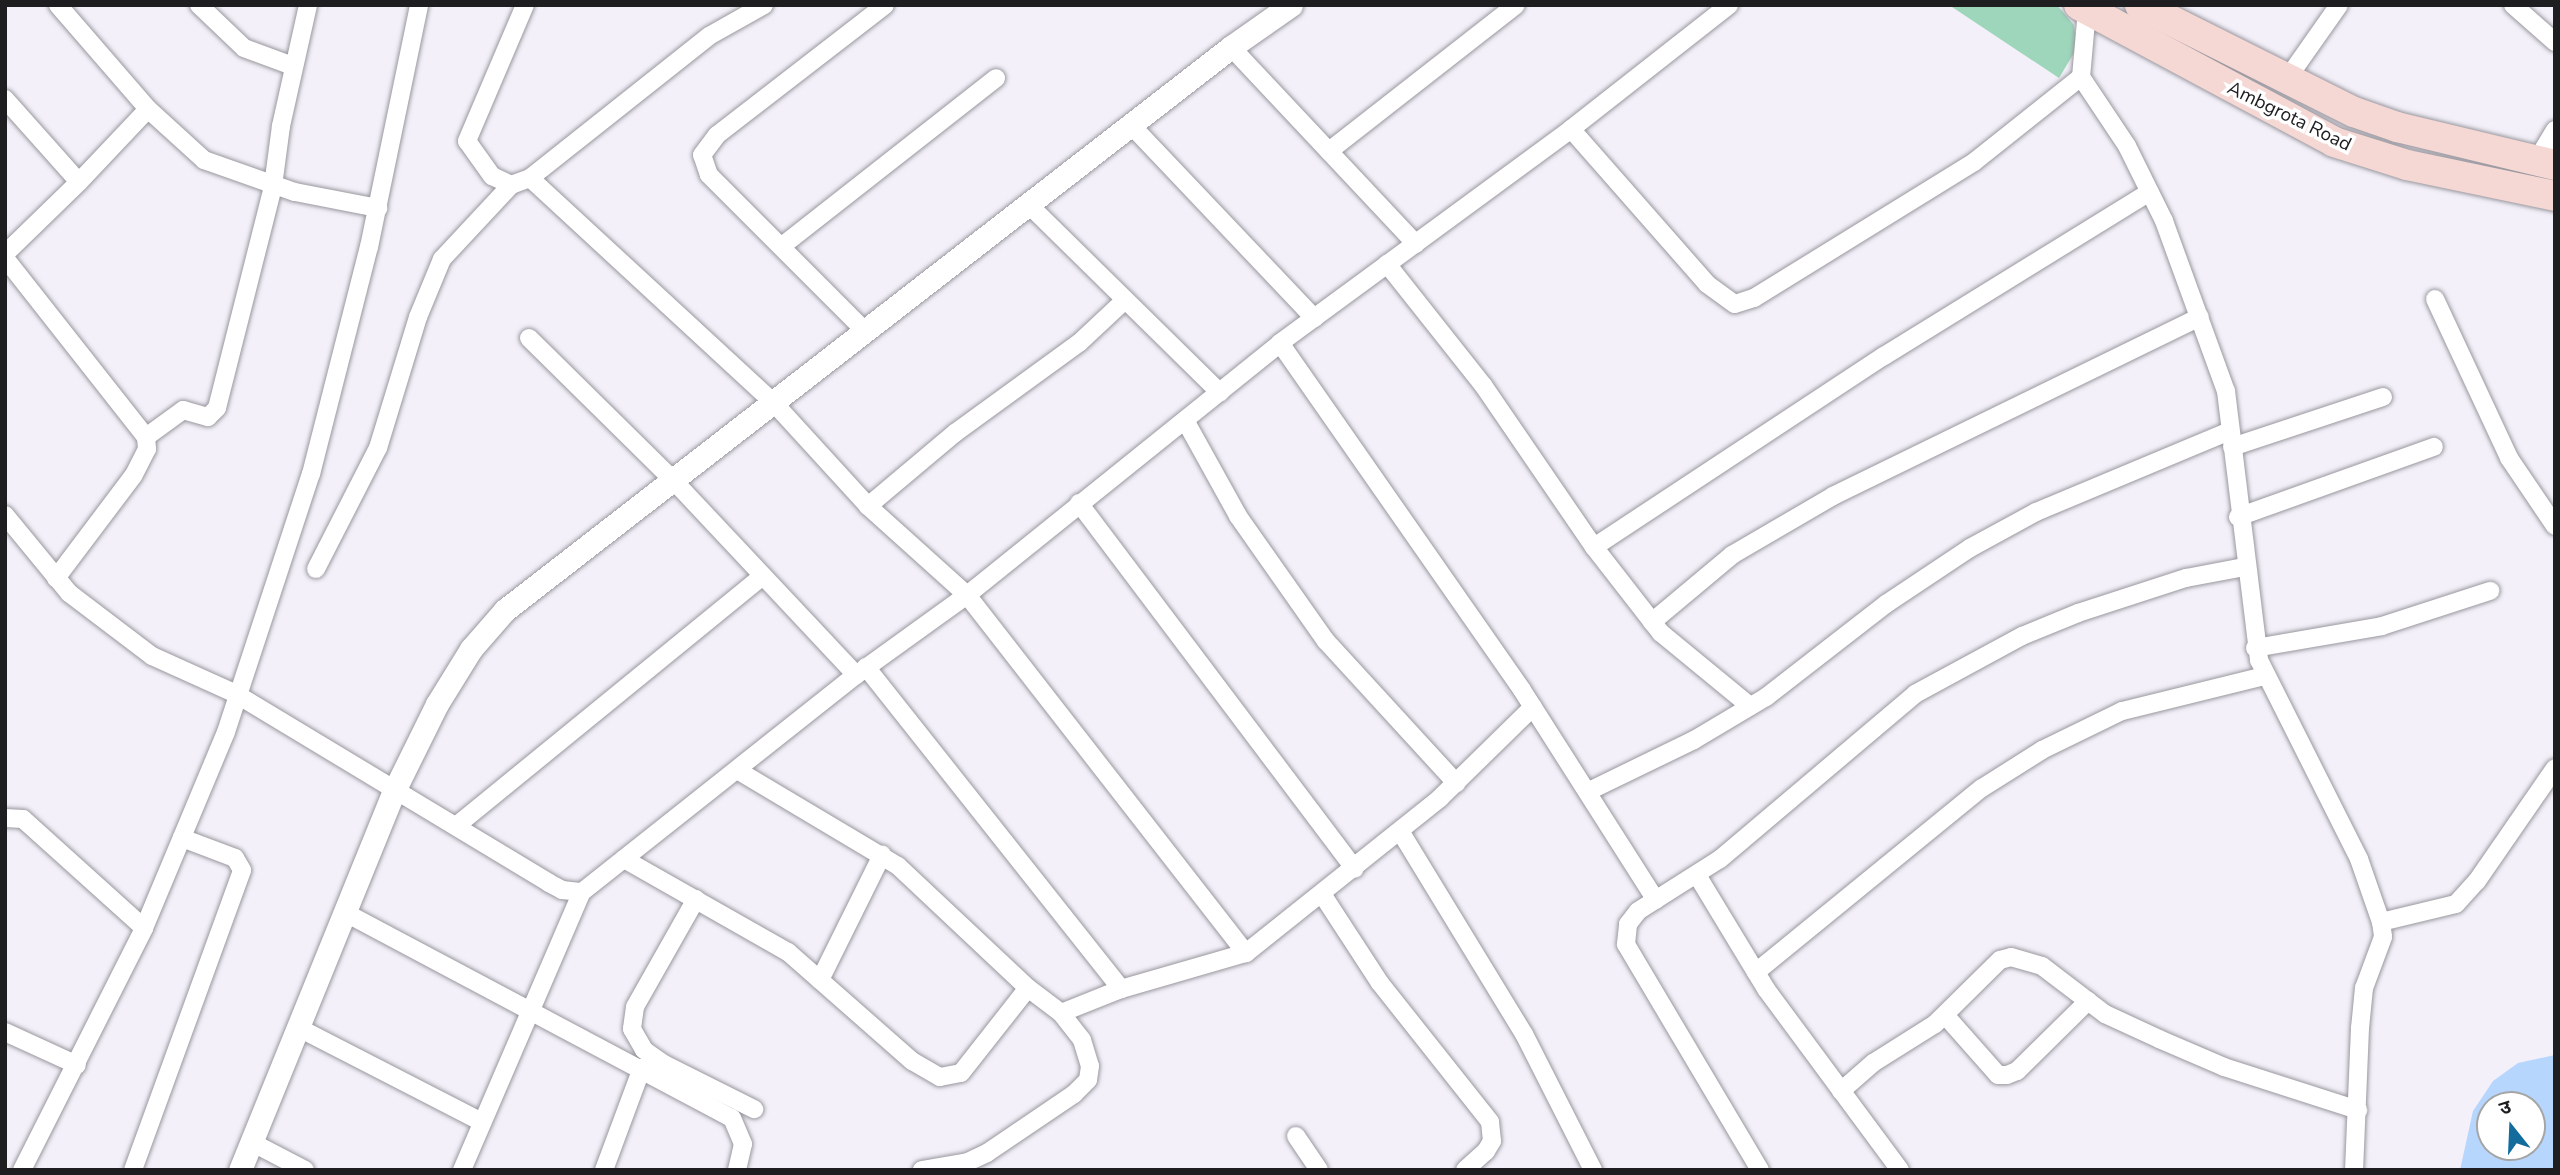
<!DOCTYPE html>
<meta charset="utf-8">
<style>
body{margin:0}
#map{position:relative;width:2560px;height:1175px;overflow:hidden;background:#f3f0f9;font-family:"Nunito Sans","Noto Sans Devanagari",sans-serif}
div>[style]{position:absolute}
.green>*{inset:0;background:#9ed6bc}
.water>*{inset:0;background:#b7d6fd}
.roads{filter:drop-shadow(0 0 2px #99979e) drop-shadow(0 0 2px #99979e)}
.minor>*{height:18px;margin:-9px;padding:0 9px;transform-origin:9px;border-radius:9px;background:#fff}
.tertiary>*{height:23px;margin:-11.5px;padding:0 11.5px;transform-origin:11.5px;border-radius:11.5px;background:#fff}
.primary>*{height:30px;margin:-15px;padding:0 15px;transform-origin:15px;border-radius:15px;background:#f5d7d4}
span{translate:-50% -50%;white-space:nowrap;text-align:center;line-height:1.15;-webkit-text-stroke:7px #fff;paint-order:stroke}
.street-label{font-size:19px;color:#1e1d20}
.frame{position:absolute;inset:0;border:7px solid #1e1d20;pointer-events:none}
.north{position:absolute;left:2476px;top:1091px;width:70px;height:70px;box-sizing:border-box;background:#fff;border:2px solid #a5a5a6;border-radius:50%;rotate:342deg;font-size:19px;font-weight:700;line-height:28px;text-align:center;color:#1e1d20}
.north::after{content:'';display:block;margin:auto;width:24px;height:32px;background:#136c9c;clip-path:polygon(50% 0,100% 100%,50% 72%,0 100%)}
</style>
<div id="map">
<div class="green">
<div style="clip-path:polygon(1949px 5px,2057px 5px,2074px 25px,2077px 48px,2059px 78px)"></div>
</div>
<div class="water">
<div style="clip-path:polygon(evenodd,2555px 1055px,2555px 1170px,2460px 1170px,2473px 1111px,2493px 1081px,2518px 1063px,2555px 1055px,2490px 1105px,2532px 1105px,2532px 1147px,2490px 1147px,2490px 1105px)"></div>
</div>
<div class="roads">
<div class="minor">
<div style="left:58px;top:5px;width:138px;rotate:49.1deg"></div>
<div style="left:148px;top:109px;width:76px;rotate:42.3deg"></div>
<div style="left:204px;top:160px;width:96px;rotate:19.4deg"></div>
<div style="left:295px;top:192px;width:85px;rotate:10.9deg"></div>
<div style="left:199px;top:5px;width:62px;rotate:43.7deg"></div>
<div style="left:244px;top:48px;width:52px;rotate:20.2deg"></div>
<div style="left:525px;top:5px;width:148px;rotate:113.1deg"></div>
<div style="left:467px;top:141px;width:43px;rotate:54.5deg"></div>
<div style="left:492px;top:176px;width:21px;rotate:25deg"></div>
<div style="left:511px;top:185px;width:20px;rotate:-20deg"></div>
<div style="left:530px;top:178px;width:228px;rotate:-38.4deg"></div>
<div style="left:709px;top:36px;width:63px;rotate:-29.4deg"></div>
<div style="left:2513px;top:5px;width:56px;rotate:41.4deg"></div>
<div style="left:2087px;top:10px;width:67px;rotate:95.1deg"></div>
<div style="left:2081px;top:77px;width:83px;rotate:56.3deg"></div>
<div style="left:2127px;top:146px;width:84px;rotate:63.7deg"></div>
<div style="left:2164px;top:221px;width:181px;rotate:70deg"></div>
<div style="left:2226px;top:391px;width:271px;rotate:83deg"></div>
<div style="left:2259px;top:660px;width:223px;rotate:63.3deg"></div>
<div style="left:2359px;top:859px;width:67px;rotate:70.8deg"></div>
<div style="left:2381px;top:922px;width:15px;rotate:82deg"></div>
<div style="left:2383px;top:937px;width:54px;rotate:110.4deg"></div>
<div style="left:2364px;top:988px;width:40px;rotate:95.7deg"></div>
<div style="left:2360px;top:1028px;width:142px;rotate:92.4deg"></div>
<div style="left:1231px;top:47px;width:270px;rotate:46.8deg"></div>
<div style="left:2287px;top:79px;width:90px;rotate:-54.9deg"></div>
<div style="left:5px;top:99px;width:111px;rotate:48.3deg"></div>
<div style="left:79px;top:182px;width:103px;rotate:135.8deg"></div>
<div style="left:1132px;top:126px;width:265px;rotate:46.5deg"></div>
<div style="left:1571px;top:129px;width:206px;rotate:48.7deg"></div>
<div style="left:1707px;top:284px;width:34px;rotate:36deg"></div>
<div style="left:1735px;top:304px;width:20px;rotate:-18deg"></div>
<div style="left:1754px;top:298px;width:259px;rotate:-31.7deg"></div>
<div style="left:1974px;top:162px;width:137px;rotate:-38.5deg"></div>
<div style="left:1329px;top:151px;width:237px;rotate:-38deg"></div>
<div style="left:2537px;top:160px;width:35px;rotate:-59deg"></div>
<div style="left:530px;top:178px;width:332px;rotate:42.7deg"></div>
<div style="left:774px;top:403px;width:139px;rotate:47.6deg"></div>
<div style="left:868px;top:506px;width:133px;rotate:42deg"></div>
<div style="left:967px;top:595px;width:454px;rotate:52.1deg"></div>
<div style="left:79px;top:182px;width:100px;rotate:-46.6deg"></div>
<div style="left:1028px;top:204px;width:269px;rotate:44.5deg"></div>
<div style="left:782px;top:246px;width:272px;rotate:-38.1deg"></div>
<div style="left:5px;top:258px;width:228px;rotate:51.8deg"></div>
<div style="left:146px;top:437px;width:12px;rotate:85deg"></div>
<div style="left:147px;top:449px;width:30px;rotate:117deg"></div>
<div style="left:133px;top:476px;width:128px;rotate:127deg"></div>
<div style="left:1387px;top:264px;width:154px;rotate:51.6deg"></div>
<div style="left:1483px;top:385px;width:196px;rotate:55.6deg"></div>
<div style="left:1594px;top:547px;width:109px;rotate:52.1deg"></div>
<div style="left:1661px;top:633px;width:115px;rotate:39.4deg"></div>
<div style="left:2435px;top:299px;width:175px;rotate:65deg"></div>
<div style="left:2509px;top:458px;width:82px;rotate:55.9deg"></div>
<div style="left:865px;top:331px;width:221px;rotate:-135deg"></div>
<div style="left:709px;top:175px;width:21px;rotate:-109deg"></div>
<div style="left:702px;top:155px;width:25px;rotate:-53deg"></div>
<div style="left:717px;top:135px;width:212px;rotate:-37.7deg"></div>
<div style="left:529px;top:338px;width:204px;rotate:44.6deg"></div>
<div style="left:674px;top:481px;width:266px;rotate:46.8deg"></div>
<div style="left:1280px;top:343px;width:423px;rotate:55.1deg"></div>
<div style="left:1522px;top:690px;width:249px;rotate:57.5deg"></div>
<div style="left:1186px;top:422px;width:107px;rotate:61deg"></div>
<div style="left:1238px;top:516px;width:153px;rotate:54.9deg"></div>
<div style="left:1326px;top:641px;width:193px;rotate:47.5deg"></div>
<div style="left:146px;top:437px;width:46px;rotate:-36.1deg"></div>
<div style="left:183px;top:410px;width:26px;rotate:16deg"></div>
<div style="left:208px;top:417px;width:13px;rotate:-45deg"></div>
<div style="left:217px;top:408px;width:229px;rotate:-75.8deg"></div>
<div style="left:273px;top:186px;width:61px;rotate:-82.4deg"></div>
<div style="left:281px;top:126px;width:124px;rotate:-77.4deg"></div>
<div style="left:2232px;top:447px;width:159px;rotate:-18.3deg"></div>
<div style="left:1079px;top:503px;width:458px;rotate:53deg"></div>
<div style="left:868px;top:506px;width:114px;rotate:-40deg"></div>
<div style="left:955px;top:433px;width:153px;rotate:-36deg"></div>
<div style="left:1079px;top:343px;width:63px;rotate:-43.1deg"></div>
<div style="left:5px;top:515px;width:101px;rotate:50.6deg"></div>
<div style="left:69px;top:593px;width:104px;rotate:37.2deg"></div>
<div style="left:152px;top:656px;width:92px;rotate:24.3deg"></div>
<div style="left:236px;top:694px;width:366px;rotate:31.1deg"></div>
<div style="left:549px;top:883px;width:15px;rotate:28deg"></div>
<div style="left:562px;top:890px;width:20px;rotate:6deg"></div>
<div style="left:582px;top:892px;width:350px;rotate:-38.4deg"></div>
<div style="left:856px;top:675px;width:137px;rotate:-35.8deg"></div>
<div style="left:967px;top:595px;width:402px;rotate:-38.8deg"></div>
<div style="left:1280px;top:343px;width:361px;rotate:-36.3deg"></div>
<div style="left:1571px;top:129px;width:201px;rotate:-38.1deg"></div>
<div style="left:2238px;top:517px;width:208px;rotate:-19.7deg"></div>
<div style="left:1594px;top:547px;width:347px;rotate:-33.4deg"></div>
<div style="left:1884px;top:356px;width:312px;rotate:-31.7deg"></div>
<div style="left:316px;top:569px;width:136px;rotate:-62.9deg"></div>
<div style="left:378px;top:448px;width:137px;rotate:-73deg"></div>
<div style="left:418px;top:317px;width:63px;rotate:-67.5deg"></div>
<div style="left:442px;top:259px;width:101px;rotate:-47deg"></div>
<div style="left:1652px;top:622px;width:104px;rotate:-39.9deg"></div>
<div style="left:1732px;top:555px;width:117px;rotate:-30.3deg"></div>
<div style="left:1833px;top:496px;width:408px;rotate:-26deg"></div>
<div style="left:2255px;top:648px;width:129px;rotate:-9.8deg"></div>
<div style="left:2382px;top:626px;width:114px;rotate:-18deg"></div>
<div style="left:866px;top:667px;width:411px;rotate:51.6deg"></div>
<div style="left:737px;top:770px;width:187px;rotate:30.8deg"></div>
<div style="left:898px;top:866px;width:178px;rotate:43.2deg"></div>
<div style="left:1028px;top:988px;width:41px;rotate:37.1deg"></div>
<div style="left:1061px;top:1013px;width:34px;rotate:52deg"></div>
<div style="left:1082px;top:1040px;width:27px;rotate:73deg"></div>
<div style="left:1090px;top:1066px;width:14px;rotate:98deg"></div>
<div style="left:1088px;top:1080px;width:20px;rotate:135deg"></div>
<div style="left:1074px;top:1094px;width:105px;rotate:145.9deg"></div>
<div style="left:987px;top:1153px;width:21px;rotate:155deg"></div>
<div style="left:968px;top:1162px;width:47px;rotate:170.1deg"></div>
<div style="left:1589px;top:791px;width:117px;rotate:-25.9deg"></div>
<div style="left:1694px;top:740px;width:84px;rotate:-30.8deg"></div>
<div style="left:1766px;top:697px;width:152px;rotate:-37.8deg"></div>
<div style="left:1886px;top:604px;width:101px;rotate:-33.7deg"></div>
<div style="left:1970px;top:548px;width:75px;rotate:-28.6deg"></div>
<div style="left:2036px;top:512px;width:210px;rotate:-22.7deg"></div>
<div style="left:5px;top:818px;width:18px;rotate:3deg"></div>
<div style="left:23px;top:819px;width:163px;rotate:42deg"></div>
<div style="left:456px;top:826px;width:395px;rotate:-39.2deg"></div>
<div style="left:1400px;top:831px;width:238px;rotate:58.6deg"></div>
<div style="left:1524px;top:1034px;width:153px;rotate:63.1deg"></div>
<div style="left:624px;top:859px;width:189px;rotate:29.6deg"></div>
<div style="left:788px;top:952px;width:165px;rotate:41.3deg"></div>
<div style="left:912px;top:1061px;width:32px;rotate:30deg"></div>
<div style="left:940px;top:1077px;width:21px;rotate:-11deg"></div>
<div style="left:961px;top:1073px;width:108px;rotate:-51.8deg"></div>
<div style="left:1697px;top:875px;width:133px;rotate:58.8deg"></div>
<div style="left:1766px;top:989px;width:225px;rotate:53.5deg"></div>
<div style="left:1322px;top:894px;width:106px;rotate:56.9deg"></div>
<div style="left:1380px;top:983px;width:177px;rotate:51.6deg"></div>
<div style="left:1490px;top:1122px;width:19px;rotate:84deg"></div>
<div style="left:1492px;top:1141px;width:12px;rotate:121deg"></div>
<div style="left:1486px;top:1151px;width:28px;rotate:138deg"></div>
<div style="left:696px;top:899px;width:124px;rotate:119.5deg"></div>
<div style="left:635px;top:1007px;width:22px;rotate:98deg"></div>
<div style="left:632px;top:1029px;width:24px;rotate:60deg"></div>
<div style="left:644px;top:1050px;width:24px;rotate:35deg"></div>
<div style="left:664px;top:1064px;width:101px;rotate:26.6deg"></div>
<div style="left:344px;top:912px;width:439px;rotate:28deg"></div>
<div style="left:732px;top:1118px;width:28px;rotate:67deg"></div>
<div style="left:743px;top:1144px;width:27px;rotate:103deg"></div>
<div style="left:2381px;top:922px;width:77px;rotate:-13.5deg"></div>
<div style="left:2456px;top:904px;width:31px;rotate:-48deg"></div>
<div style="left:2477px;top:881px;width:137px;rotate:-55.4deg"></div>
<div style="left:1756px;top:972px;width:291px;rotate:-39.2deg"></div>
<div style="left:1982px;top:788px;width:71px;rotate:-32.3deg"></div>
<div style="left:2042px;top:750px;width:89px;rotate:-26deg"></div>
<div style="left:2122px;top:711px;width:147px;rotate:-13.8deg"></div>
<div style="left:820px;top:980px;width:140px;rotate:-63.6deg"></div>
<div style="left:1061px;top:1013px;width:65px;rotate:-21.8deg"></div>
<div style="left:1121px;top:989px;width:130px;rotate:-16.1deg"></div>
<div style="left:1246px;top:953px;width:248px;rotate:-38.6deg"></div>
<div style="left:1440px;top:798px;width:130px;rotate:-44.4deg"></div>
<div style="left:1945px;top:1015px;width:80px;rotate:48.5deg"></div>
<div style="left:1998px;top:1075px;width:9px"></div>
<div style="left:2007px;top:1075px;width:11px;rotate:-22deg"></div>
<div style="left:2017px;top:1071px;width:100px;rotate:-44.6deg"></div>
<div style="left:299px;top:1028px;width:206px;rotate:27.2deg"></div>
<div style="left:5px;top:1032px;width:79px;rotate:24.6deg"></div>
<div style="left:1841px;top:1091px;width:43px;rotate:-41.2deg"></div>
<div style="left:1873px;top:1063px;width:73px;rotate:-32.2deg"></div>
<div style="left:1935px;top:1024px;width:91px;rotate:-44.6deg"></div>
<div style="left:2000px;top:960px;width:11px;rotate:-15deg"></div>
<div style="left:2011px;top:957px;width:32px;rotate:16deg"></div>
<div style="left:2042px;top:966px;width:79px;rotate:37.3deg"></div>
<div style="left:2105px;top:1014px;width:60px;rotate:24.8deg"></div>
<div style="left:2159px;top:1039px;width:71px;rotate:23.3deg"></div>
<div style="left:2224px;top:1067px;width:141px;rotate:17.8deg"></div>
<div style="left:1296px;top:1136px;width:41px;rotate:55.9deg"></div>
<div style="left:251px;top:1142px;width:61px;rotate:27.4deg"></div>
<div style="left:22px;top:1170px;width:271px;rotate:-63.2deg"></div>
<div style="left:144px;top:928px;width:212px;rotate:-67.3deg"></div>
<div style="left:226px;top:732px;width:272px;rotate:-71.8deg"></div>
<div style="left:311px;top:474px;width:234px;rotate:-75.7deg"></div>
<div style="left:369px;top:247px;width:247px;rotate:-78.3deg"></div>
<div style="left:133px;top:1170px;width:319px;rotate:-70deg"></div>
<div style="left:242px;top:870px;width:14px;rotate:-120deg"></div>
<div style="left:235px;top:858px;width:57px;rotate:-159.3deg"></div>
<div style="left:462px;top:1170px;width:303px;rotate:-66.7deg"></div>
<div style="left:604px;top:1170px;width:109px;rotate:-69.6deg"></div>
<div style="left:1760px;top:1170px;width:263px;rotate:-120.7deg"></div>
<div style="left:1626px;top:944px;width:20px;rotate:-84deg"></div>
<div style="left:1628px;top:924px;width:16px;rotate:-52deg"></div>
<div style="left:1638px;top:911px;width:97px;rotate:-32.4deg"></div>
<div style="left:1720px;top:859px;width:255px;rotate:-40.2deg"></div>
<div style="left:1915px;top:694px;width:122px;rotate:-28.5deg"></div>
<div style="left:2022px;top:636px;width:61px;rotate:-22.3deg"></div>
<div style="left:2078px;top:613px;width:114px;rotate:-18deg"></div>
<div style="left:2186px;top:578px;width:60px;rotate:-10.6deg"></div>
</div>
<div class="tertiary">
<div style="left:240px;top:1170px;width:407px;rotate:-67.9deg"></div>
<div style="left:393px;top:793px;width:99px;rotate:-63.7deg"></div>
<div style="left:437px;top:704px;width:65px;rotate:-58.3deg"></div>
<div style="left:471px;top:649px;width:52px;rotate:-48.9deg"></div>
<div style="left:505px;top:610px;width:919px;rotate:-37.79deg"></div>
<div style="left:1231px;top:47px;width:73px;rotate:-35deg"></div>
</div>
<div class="primary">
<div style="left:2079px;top:5px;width:289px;rotate:28.2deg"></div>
<div style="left:2334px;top:142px;width:77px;rotate:17.5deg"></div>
<div style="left:2407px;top:165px;width:151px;rotate:11.8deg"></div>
<div style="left:2140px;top:5px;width:239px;rotate:26.6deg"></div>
<div style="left:2354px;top:112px;width:46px;rotate:19.2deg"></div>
<div style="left:2397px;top:127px;width:163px;rotate:13.5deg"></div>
</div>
</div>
<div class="street-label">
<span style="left:2289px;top:117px;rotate:26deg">Ambgrota Road</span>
</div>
<div class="frame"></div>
<div class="north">उ</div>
</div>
